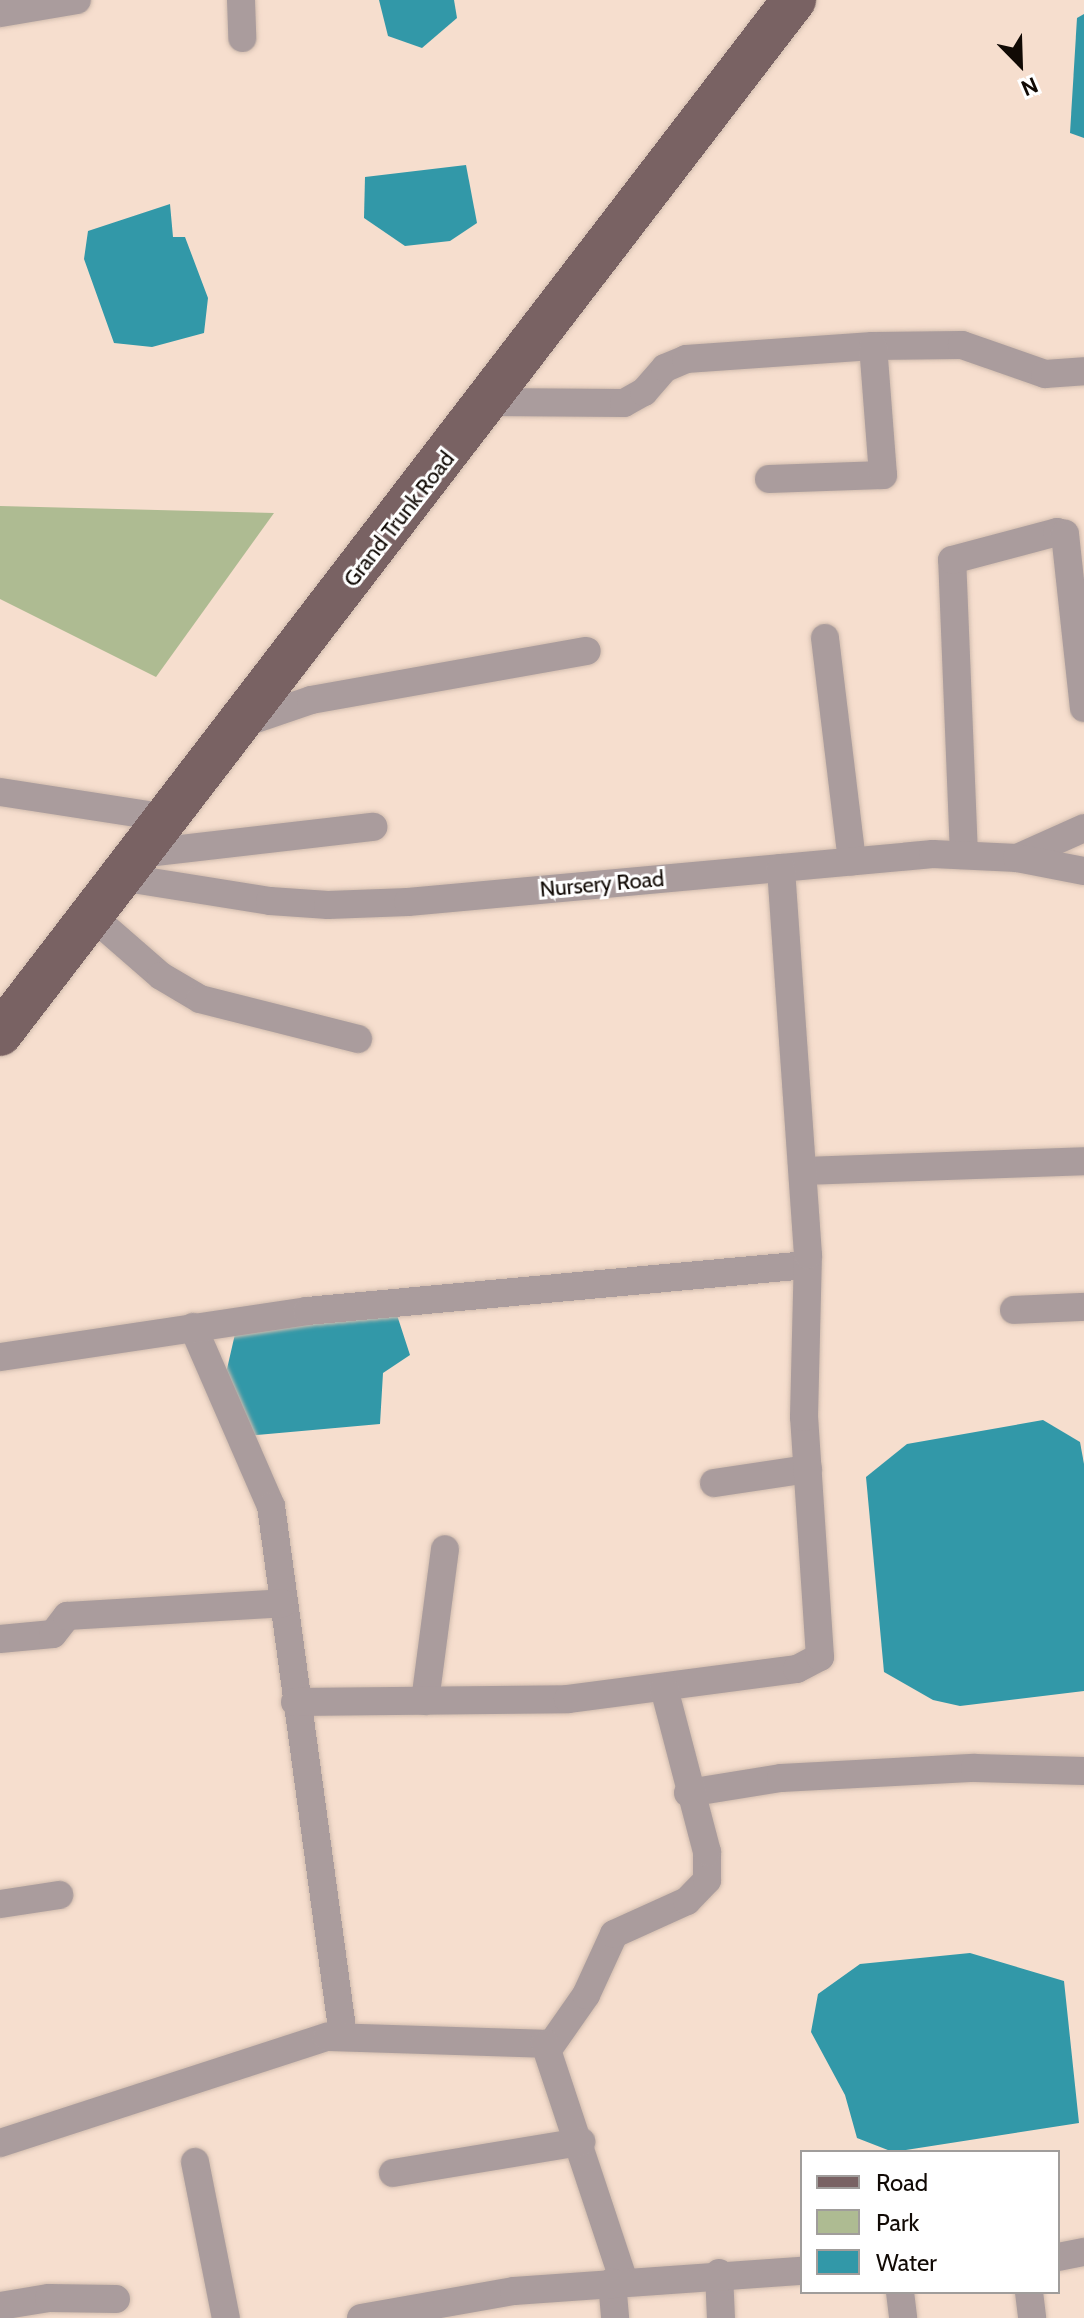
<!DOCTYPE html>
<style>
body{margin:0}
#map{position:relative;width:1084px;height:2318px;overflow:hidden;background:#f6dece;font-family:Cabin,sans-serif}
div>[style]{position:absolute}
.green>*{inset:0;background:#aebb92}
.water>*{inset:0;background:#3298a8}
.roads{filter:drop-shadow(0 0 2px #d1bcae) drop-shadow(0 0 2px #d1bcae)}
.street>*{height:28px;margin:-14px;padding:0 14px;transform-origin:14px;border-radius:14px;background:#aa9c9d}
.primary>*{height:44px;margin:-22px;padding:0 22px;transform-origin:22px;border-radius:22px;background:#796263}
span{translate:-50% -50%;white-space:nowrap;text-align:center;line-height:1.15;-webkit-text-stroke:6px #fff;paint-order:stroke}
.street-label{font-size:22px;color:#110a05}
.legend{position:absolute;left:800px;top:2150px;width:260px;height:144px;box-sizing:border-box;background:#fff;border:2px solid #a09d9b;margin:0;padding:10px 14px;list-style:none;font-size:24px;color:#110a05}
.legend li{display:flex;align-items:center;gap:16px;height:40px}
.legend b{width:40px;border:2px solid #a09d9b}
.north{position:absolute;left:980px;top:24px;width:80px;height:80px;-webkit-text-stroke:6px #fff;paint-order:stroke;rotate:157deg;font-size:22px;font-weight:700;line-height:32px;text-align:center;color:#110a05}
.north::after{content:'';display:block;margin:auto;width:28px;height:36px;background:#110a05;clip-path:polygon(50% 0,100% 100%,50% 72%,0 100%)}
</style>
<div id="map">
<div class="green">
<div style="clip-path:polygon(0 506px,274px 513px,156px 677px,0 599px)"></div>
</div>
<div class="water">
<div style="clip-path:polygon(379px 0,454px 0,457px 18px,422px 48px,388px 36px)"></div>
<div style="clip-path:polygon(1084px 14px,1084px 138px,1070px 133px,1077px 18px)"></div>
<div style="clip-path:polygon(466px 165px,477px 223px,450px 241px,405px 246px,364px 218px,365px 177px)"></div>
<div style="clip-path:polygon(170px 204px,173px 237px,185px 237px,208px 298px,204px 333px,152px 347px,114px 343px,84px 259px,88px 231px)"></div>
<div style="clip-path:polygon(396px 1312px,410px 1355px,383px 1373px,380px 1424px,245px 1436px,221px 1395px,235px 1334px)"></div>
<div style="clip-path:polygon(1043px 1420px,1080px 1442px,1084px 1464px,1084px 1691px,960px 1706px,933px 1700px,884px 1672px,866px 1477px,907px 1444px)"></div>
<div style="clip-path:polygon(970px 1953px,1064px 1981px,1079px 2123px,893px 2152px,857px 2138px,845px 2095px,811px 2032px,818px 1994px,860px 1964px)"></div>
</div>
<div class="roads">
<div class="street">
<div style="left:241px;top:0;width:38px;rotate:88deg"></div>
<div style="left:0;top:13px;width:78px;rotate:-9.6deg"></div>
<div style="left:489px;top:402px;width:135px;rotate:0.4deg"></div>
<div style="left:624px;top:403px;width:23px;rotate:-29deg"></div>
<div style="left:644px;top:392px;width:32px;rotate:-49deg"></div>
<div style="left:665px;top:368px;width:23px;rotate:-23deg"></div>
<div style="left:686px;top:359px;width:187px;rotate:-4deg"></div>
<div style="left:873px;top:346px;width:89px;rotate:-0.6deg"></div>
<div style="left:962px;top:345px;width:88px;rotate:19.3deg"></div>
<div style="left:1045px;top:374px;width:39px;rotate:-4deg"></div>
<div style="left:769px;top:479px;width:114px;rotate:-2deg"></div>
<div style="left:883px;top:475px;width:129px;rotate:-94.4deg"></div>
<div style="left:825px;top:638px;width:225px;rotate:83.1deg"></div>
<div style="left:244px;top:723px;width:71px;rotate:-18.9deg"></div>
<div style="left:311px;top:700px;width:280px;rotate:-10.1deg"></div>
<div style="left:0;top:792px;width:169px;rotate:8.8deg"></div>
<div style="left:138px;top:854px;width:237px;rotate:-6.6deg"></div>
<div style="left:964px;top:855px;width:295px;rotate:-92.3deg"></div>
<div style="left:952px;top:560px;width:109px;rotate:-14.9deg"></div>
<div style="left:1057px;top:532px;width:8px;rotate:14deg"></div>
<div style="left:1065px;top:534px;width:175px;rotate:83.8deg"></div>
<div style="left:1017px;top:858px;width:73px;rotate:-24.1deg"></div>
<div style="left:120px;top:877px;width:152px;rotate:9.1deg"></div>
<div style="left:270px;top:901px;width:58px;rotate:3.9deg"></div>
<div style="left:328px;top:905px;width:80px;rotate:-2.1deg"></div>
<div style="left:408px;top:902px;width:527px;rotate:-5.22deg"></div>
<div style="left:933px;top:854px;width:84px;rotate:2.7deg"></div>
<div style="left:1017px;top:858px;width:68px;rotate:11deg"></div>
<div style="left:92px;top:916px;width:91px;rotate:41deg"></div>
<div style="left:161px;top:976px;width:45px;rotate:30.5deg"></div>
<div style="left:200px;top:999px;width:163px;rotate:14.2deg"></div>
<div style="left:803px;top:1171px;width:281px;rotate:-2deg"></div>
<div style="left:1014px;top:1310px;width:70px;rotate:-2.5deg"></div>
<div style="left:193px;top:1327px;width:195px;rotate:66.5deg"></div>
<div style="left:271px;top:1506px;width:535px;rotate:82.26deg"></div>
<div style="left:0;top:1357px;width:310px;rotate:-8.5deg"></div>
<div style="left:307px;top:1311px;width:502px;rotate:-5.26deg"></div>
<div style="left:714px;top:1483px;width:95px;rotate:-8.5deg"></div>
<div style="left:0;top:1639px;width:53px;rotate:-5.4deg"></div>
<div style="left:53px;top:1634px;width:23px;rotate:-52deg"></div>
<div style="left:67px;top:1616px;width:216px;rotate:-3.4deg"></div>
<div style="left:425px;top:1701px;width:153px;rotate:-82.5deg"></div>
<div style="left:295px;top:1702px;width:273px;rotate:-0.6deg"></div>
<div style="left:568px;top:1699px;width:231px;rotate:-7.5deg"></div>
<div style="left:797px;top:1669px;width:26px;rotate:-28deg"></div>
<div style="left:820px;top:1657px;width:241px;rotate:-93.8deg"></div>
<div style="left:804px;top:1417px;width:162px;rotate:-88.6deg"></div>
<div style="left:808px;top:1255px;width:388px;rotate:-94deg"></div>
<div style="left:688px;top:1793px;width:94px;rotate:-9.2deg"></div>
<div style="left:781px;top:1778px;width:194px;rotate:-3deg"></div>
<div style="left:975px;top:1768px;width:109px;rotate:1.6deg"></div>
<div style="left:0;top:1904px;width:60px;rotate:-8.7deg"></div>
<div style="left:549px;top:2048px;width:65px;rotate:-55.1deg"></div>
<div style="left:586px;top:1995px;width:67px;rotate:-65.3deg"></div>
<div style="left:614px;top:1934px;width:80px;rotate:-24.3deg"></div>
<div style="left:687px;top:1901px;width:29px;rotate:-46deg"></div>
<div style="left:707px;top:1880px;width:28px;rotate:-90deg"></div>
<div style="left:707px;top:1852px;width:170px;rotate:-104.7deg"></div>
<div style="left:0;top:2143px;width:344px;rotate:-18deg"></div>
<div style="left:327px;top:2037px;width:218px;rotate:1.8deg"></div>
<div style="left:545px;top:2044px;width:250px;rotate:71.6deg"></div>
<div style="left:195px;top:2162px;width:159px;rotate:78.8deg"></div>
<div style="left:393px;top:2173px;width:191px;rotate:-9.4deg"></div>
<div style="left:1058px;top:2257px;width:26px;rotate:-11deg"></div>
<div style="left:719px;top:2273px;width:45px;rotate:87.5deg"></div>
<div style="left:612px;top:2282px;width:36px;rotate:85deg"></div>
<div style="left:900px;top:2292px;width:26px;rotate:83deg"></div>
<div style="left:1029px;top:2292px;width:26px;rotate:83deg"></div>
<div style="left:0;top:2306px;width:50px;rotate:-9.3deg"></div>
<div style="left:49px;top:2298px;width:67px;rotate:0.9deg"></div>
<div style="left:361px;top:2318px;width:155px;rotate:-10deg"></div>
<div style="left:514px;top:2291px;width:289px;rotate:-4deg"></div>
</div>
<div class="primary">
<div style="left:0;top:1034px;width:1304px;rotate:-52.48deg"></div>
</div>
</div>
<div class="street-label">
<span style="left:399px;top:519px;rotate:-52deg">Grand Trunk Road</span>
<span style="left:602px;top:884px;rotate:-5deg">Nursery Road</span>
</div>
<ul class="legend">
<li><b style="height:10px;background:#796263"></b>Road</li>
<li><b style="height:22px;background:#aebb92"></b>Park</li>
<li><b style="height:22px;background:#3298a8"></b>Water</li>
</ul>
<div class="north">N</div>
</div>
